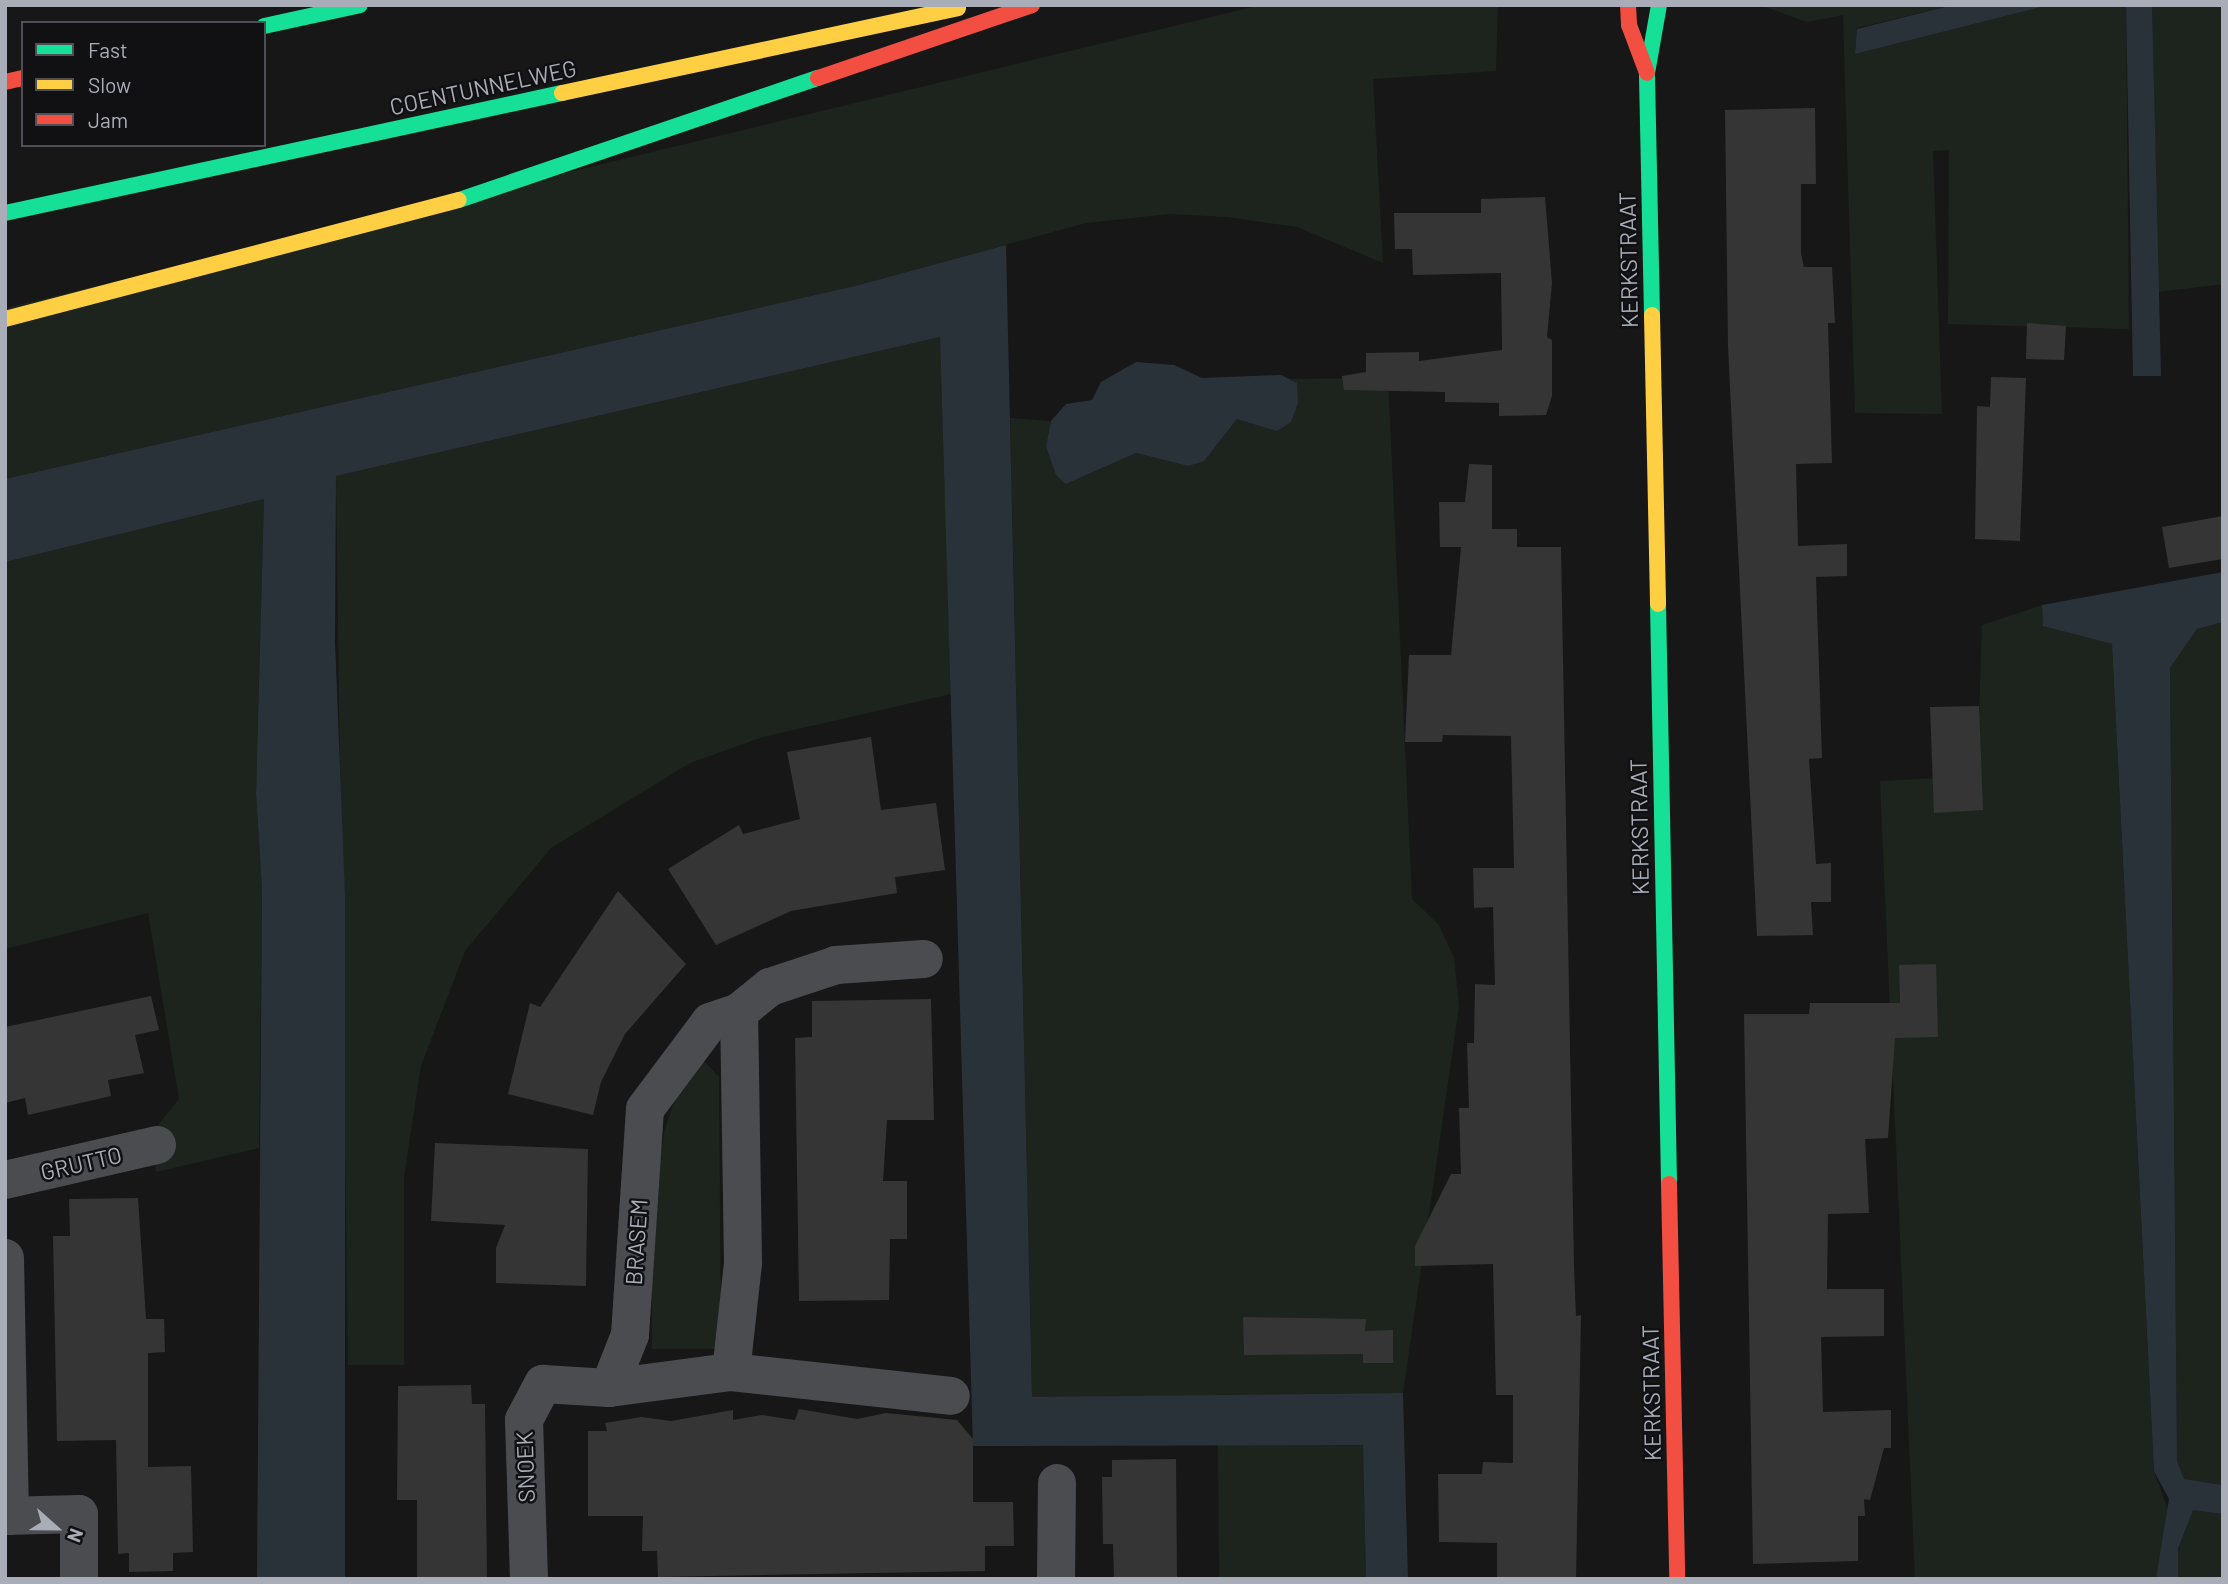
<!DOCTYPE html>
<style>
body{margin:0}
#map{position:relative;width:2228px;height:1584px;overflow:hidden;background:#171717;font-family:Barlow,sans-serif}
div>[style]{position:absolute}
.green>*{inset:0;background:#1d241e}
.water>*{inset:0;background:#2a3239}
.building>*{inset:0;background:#353536}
.street>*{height:38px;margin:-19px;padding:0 19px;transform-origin:19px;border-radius:19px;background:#4b4c50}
.fast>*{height:16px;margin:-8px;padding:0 8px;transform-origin:8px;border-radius:8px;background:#16e098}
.slow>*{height:16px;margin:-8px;padding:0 8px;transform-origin:8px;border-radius:8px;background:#ffcf43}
.jam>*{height:16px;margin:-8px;padding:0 8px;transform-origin:8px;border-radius:8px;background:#f24e42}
span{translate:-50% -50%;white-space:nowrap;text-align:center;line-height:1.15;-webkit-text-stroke:5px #111113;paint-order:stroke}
.street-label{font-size:23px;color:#a8adb8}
.frame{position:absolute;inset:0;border:7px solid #a8adb8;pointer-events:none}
.legend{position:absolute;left:21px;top:21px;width:245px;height:126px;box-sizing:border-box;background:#111113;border:2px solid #4d4f55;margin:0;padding:9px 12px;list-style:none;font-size:21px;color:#a8adb8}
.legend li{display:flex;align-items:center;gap:14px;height:35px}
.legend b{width:35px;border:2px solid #4d4f55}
.north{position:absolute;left:21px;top:1493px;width:70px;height:70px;-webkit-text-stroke:5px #111113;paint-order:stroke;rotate:111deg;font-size:19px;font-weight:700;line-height:28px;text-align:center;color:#a8adb8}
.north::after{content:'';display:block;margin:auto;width:24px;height:32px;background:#a8adb8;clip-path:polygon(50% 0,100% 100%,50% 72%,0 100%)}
</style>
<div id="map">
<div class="green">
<div style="clip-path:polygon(1261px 5px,1498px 5px,1496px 71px,1373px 79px,1383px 263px,1297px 227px,1227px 217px,1169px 214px,1086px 223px,855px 286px,5px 479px,5px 308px)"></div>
<div style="clip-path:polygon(1760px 5px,1953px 5px,1857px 28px,1855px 54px,2049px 5px,2126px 5px,2129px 329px,1948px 324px,1949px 150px,1933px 151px,1942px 414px,1855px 413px,1843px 15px,1807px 22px)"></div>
<div style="clip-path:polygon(2152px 5px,2223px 5px,2223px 284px,2158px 292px)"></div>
<div style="clip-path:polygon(940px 337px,951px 694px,763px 737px,690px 763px,551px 848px,465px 951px,421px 1066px,404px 1176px,404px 1365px,348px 1365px,336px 476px)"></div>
<div style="clip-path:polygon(1388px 378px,1412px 899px,1439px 925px,1454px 958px,1459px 1007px,1403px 1393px,1032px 1398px,1010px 418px,1051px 421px,1046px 446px,1066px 484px,1136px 453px,1188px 466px,1215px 447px,1237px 419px,1256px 420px,1297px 384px,1290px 379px)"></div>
<div style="clip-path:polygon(264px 499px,256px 793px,262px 890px,259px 1148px,156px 1172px,151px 1134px,179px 1099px,148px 913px,5px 949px,5px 562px)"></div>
<div style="clip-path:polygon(2042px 605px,2043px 626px,2112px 644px,2154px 1471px,2169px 1513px,2156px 1579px,1915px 1579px,1880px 781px,1977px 776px,1982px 625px)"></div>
<div style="clip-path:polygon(2223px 622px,2223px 1485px,2184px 1479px,2177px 1462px,2170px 668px,2197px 629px)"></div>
<div style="clip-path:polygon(703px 1060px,719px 1077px,721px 1349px,652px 1349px,652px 1214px,664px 1132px,677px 1092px)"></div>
<div style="clip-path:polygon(1218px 1445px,1363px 1445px,1366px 1579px,1219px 1579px)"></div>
<div style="clip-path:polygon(2193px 1510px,2223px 1514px,2223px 1579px,2178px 1579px,2178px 1549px)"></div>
</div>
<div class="water">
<div style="clip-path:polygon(1953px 5px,2049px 5px,1855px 54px,1857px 29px)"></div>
<div style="clip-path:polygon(2126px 5px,2152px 5px,2161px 376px,2133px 376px)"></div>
<div style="clip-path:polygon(1006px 245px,1032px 1397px,1403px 1393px,1408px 1579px,1366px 1579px,1363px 1445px,973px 1446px,940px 337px,336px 476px,335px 641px,345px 896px,345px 1579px,257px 1579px,262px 890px,256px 793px,264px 499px,5px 562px,5px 479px,855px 286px)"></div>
<div style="clip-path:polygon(1136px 362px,1174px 365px,1202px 378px,1281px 375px,1297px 383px,1298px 403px,1291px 422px,1277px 431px,1237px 419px,1204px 461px,1188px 466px,1136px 453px,1066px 484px,1056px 475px,1046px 446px,1051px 421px,1066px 404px,1092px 400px,1101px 382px)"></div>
<div style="clip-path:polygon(2223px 572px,2223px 622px,2197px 629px,2170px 668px,2177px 1461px,2184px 1479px,2223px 1485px,2223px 1514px,2193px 1510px,2178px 1549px,2178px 1579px,2156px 1579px,2169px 1499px,2154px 1471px,2112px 644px,2043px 626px,2042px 605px)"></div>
</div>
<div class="building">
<div style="clip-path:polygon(1815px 108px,1816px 184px,1801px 184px,1801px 254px,1804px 267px,1832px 267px,1835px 323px,1828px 323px,1832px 463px,1796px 464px,1798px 546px,1847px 544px,1847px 576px,1816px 577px,1822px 758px,1809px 759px,1816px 864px,1831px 863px,1831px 902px,1811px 902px,1813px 935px,1757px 936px,1728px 346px,1725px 110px)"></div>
<div style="clip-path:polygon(1545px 197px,1552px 283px,1547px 337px,1552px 340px,1552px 396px,1546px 415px,1499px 416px,1499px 403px,1445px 402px,1445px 392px,1344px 390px,1342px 376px,1366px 372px,1366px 353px,1419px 352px,1419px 361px,1502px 350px,1501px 273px,1413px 275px,1412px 249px,1395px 249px,1394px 213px,1481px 213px,1481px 199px)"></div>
<div style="clip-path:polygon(2027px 323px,2066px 326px,2064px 360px,2026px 359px)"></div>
<div style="clip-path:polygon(1991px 377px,2026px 378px,2020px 541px,1975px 539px,1977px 406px,1990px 407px)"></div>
<div style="clip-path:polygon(1469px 464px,1492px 465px,1492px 529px,1517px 529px,1517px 547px,1561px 547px,1574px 1267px,1576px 1316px,1581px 1315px,1576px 1579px,1497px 1579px,1497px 1543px,1439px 1542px,1438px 1474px,1482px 1474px,1483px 1462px,1513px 1463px,1513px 1395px,1496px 1395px,1493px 1264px,1415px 1266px,1415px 1246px,1451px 1174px,1461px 1174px,1459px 1108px,1469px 1108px,1467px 1043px,1474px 1043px,1475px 984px,1495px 985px,1493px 907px,1474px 908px,1473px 868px,1514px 868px,1511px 736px,1443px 735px,1442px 742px,1405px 742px,1409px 655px,1451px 655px,1461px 547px,1440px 547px,1439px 502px,1465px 502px)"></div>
<div style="clip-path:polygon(2223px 516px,2223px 559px,2169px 568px,2162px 527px)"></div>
<div style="clip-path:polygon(1979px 706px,1983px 810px,1934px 813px,1930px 707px)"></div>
<div style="clip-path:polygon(871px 737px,881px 810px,936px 803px,945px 870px,895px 877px,897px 893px,791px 911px,716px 945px,668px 869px,739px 825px,743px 834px,800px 819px,787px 752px)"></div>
<div style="clip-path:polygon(618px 891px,686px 964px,625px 1034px,601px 1082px,593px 1115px,508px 1094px,530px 1003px,540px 1007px)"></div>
<div style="clip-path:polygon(1936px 964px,1938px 1037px,1895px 1038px,1888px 1138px,1865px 1139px,1869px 1213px,1828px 1214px,1827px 1289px,1884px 1289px,1884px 1336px,1821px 1337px,1823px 1412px,1891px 1410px,1891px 1448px,1884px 1448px,1870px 1500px,1864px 1499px,1865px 1516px,1858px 1516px,1858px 1561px,1753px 1564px,1744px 1014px,1809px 1014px,1810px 1003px,1900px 1003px,1899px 965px)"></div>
<div style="clip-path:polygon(151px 996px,159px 1030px,135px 1035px,144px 1073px,108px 1080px,111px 1096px,28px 1115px,25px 1098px,5px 1103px,5px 1027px)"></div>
<div style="clip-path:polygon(931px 999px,934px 1120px,887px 1120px,883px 1181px,907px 1181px,907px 1239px,890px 1239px,889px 1300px,799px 1301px,795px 1038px,812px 1037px,812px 1001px)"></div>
<div style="clip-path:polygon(435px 1143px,588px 1149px,586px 1286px,496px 1283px,496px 1248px,505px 1225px,431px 1221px)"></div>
<div style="clip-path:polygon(138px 1198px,146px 1319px,164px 1319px,165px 1352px,148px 1353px,148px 1467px,191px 1466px,193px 1552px,173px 1553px,173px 1571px,129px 1572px,129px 1553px,118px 1554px,116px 1440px,57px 1441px,53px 1236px,70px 1236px,69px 1199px)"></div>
<div style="clip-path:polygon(1243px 1317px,1366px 1319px,1365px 1331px,1393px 1330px,1393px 1363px,1363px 1363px,1363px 1354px,1244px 1355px)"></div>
<div style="clip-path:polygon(471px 1385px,472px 1404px,485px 1404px,487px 1579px,417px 1579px,417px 1500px,397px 1500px,398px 1386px)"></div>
<div style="clip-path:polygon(799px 1409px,857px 1419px,886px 1413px,957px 1420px,973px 1439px,973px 1502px,1013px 1502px,1014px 1546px,985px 1546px,985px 1571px,658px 1577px,657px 1551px,642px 1551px,643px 1516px,588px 1516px,588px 1431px,607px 1431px,605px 1423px,641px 1417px,671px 1421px,733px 1410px,733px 1420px,762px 1415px,795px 1420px)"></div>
<div style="clip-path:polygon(1176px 1459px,1177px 1579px,1114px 1579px,1113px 1544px,1103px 1544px,1102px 1477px,1112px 1477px,1112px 1460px)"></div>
</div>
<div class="street">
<div style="left:5px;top:1180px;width:156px;rotate:-13deg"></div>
<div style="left:5px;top:1258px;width:258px;rotate:88.9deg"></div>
<div style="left:731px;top:1372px;width:110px;rotate:-83.7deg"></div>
<div style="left:743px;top:1263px;width:251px;rotate:-90.9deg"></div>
<div style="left:609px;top:1388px;width:57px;rotate:-68.4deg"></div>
<div style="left:630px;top:1335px;width:226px;rotate:-86.2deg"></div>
<div style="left:645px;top:1109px;width:109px;rotate:-53.2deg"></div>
<div style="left:710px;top:1022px;width:31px;rotate:-19deg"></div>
<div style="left:739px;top:1012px;width:40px;rotate:-39deg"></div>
<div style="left:770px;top:987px;width:70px;rotate:-18.4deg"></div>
<div style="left:836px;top:965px;width:88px;rotate:-3.9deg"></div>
<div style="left:5px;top:1516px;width:74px;rotate:-1.5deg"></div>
<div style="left:79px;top:1514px;width:65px;rotate:90deg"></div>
<div style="left:529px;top:1579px;width:159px;rotate:-91.8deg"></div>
<div style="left:524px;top:1420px;width:41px;rotate:-62.2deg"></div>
<div style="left:543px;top:1384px;width:66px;rotate:3.5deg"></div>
<div style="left:609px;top:1388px;width:123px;rotate:-7.5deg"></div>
<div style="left:731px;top:1372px;width:221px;rotate:6.2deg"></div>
<div style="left:1056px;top:1579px;width:96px;rotate:-89.4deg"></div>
</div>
<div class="fast">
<div style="left:264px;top:26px;width:98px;rotate:-12.3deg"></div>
<div style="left:459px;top:200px;width:379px;rotate:-18.8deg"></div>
<div style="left:5px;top:213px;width:570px;rotate:-12.16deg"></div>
<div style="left:1652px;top:315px;width:242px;rotate:-91.2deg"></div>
<div style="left:1647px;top:73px;width:69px;rotate:-80deg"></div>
<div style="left:1658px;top:604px;width:580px;rotate:88.91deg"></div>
</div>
<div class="slow">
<div style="left:562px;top:93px;width:405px;rotate:-12.1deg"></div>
<div style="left:1652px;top:315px;width:289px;rotate:88.8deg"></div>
<div style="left:5px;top:319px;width:469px;rotate:-14.7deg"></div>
</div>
<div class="jam">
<div style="left:1628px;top:5px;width:20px;rotate:87deg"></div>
<div style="left:1629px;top:25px;width:51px;rotate:69.4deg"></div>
<div style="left:818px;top:78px;width:226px;rotate:-18.8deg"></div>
<div style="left:5px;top:82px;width:18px;rotate:-13deg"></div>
<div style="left:1669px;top:1184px;width:395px;rotate:88.8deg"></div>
</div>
<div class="street-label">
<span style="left:483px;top:87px;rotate:-12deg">COENTUNNELWEG</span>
<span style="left:1628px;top:260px;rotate:-91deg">KERKSTRAAT</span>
<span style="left:1639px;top:827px;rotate:-91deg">KERKSTRAAT</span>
<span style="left:81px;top:1163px;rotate:-13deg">GRUTTO</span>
<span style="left:636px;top:1242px;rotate:-86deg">BRASEM</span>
<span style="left:1651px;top:1393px;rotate:-91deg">KERKSTRAAT</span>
<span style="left:525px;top:1467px;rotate:-92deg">SNOEK</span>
</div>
<div class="frame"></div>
<ul class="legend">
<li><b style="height:9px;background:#16e098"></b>Fast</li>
<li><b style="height:9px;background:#ffcf43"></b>Slow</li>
<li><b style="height:9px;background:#f24e42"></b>Jam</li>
</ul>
<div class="north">N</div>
</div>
